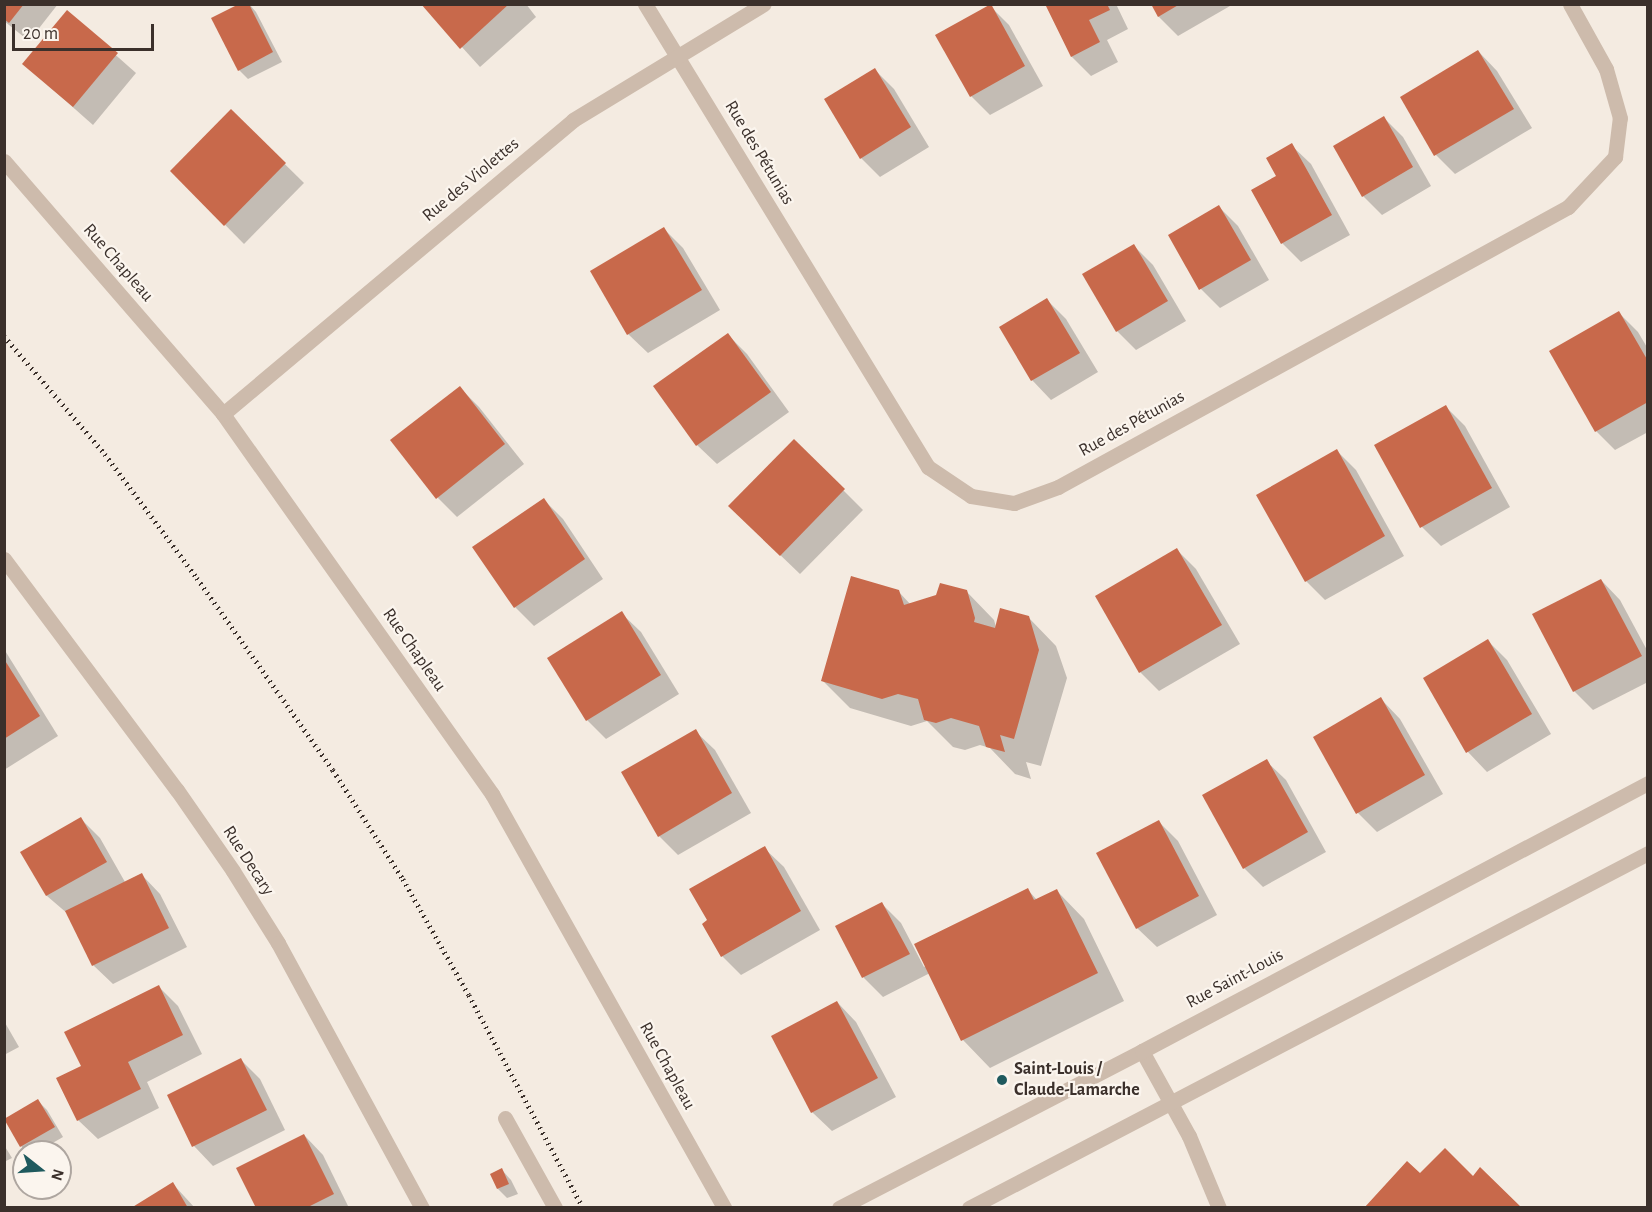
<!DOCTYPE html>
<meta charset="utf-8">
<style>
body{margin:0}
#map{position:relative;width:1652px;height:1212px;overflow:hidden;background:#f4ebe1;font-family:"Alegreya Sans",sans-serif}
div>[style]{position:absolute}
.shadow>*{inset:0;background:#0003}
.building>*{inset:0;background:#c8694b}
.service>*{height:15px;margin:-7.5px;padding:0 7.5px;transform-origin:7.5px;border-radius:7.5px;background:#cdbbac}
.minor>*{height:15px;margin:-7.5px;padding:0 7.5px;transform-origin:7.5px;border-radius:7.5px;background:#cdbbac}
.tertiary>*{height:15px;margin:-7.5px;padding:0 7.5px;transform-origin:7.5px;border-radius:7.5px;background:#cdbbac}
.rail>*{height:4.5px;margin-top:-2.25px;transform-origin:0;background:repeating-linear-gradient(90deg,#3b302b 0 1.5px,transparent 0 6px)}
.dots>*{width:16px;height:16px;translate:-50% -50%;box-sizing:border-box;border:3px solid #fbf5ee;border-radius:50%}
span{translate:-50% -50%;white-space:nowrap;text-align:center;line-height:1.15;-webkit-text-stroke:4.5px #fbf5ee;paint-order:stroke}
.street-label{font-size:18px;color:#3b302b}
.poi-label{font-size:18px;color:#3b302b;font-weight:700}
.left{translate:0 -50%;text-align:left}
.frame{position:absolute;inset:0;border:6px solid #3b302b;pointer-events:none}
.north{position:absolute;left:12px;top:1140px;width:60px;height:60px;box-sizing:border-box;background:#fbf5ee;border:2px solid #aea6a0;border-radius:50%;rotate:107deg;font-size:16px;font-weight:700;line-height:24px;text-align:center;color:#3b302b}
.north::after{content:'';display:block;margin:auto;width:21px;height:27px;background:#1f5a5e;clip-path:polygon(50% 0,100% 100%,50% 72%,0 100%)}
.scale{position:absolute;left:12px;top:24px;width:142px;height:27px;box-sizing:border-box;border:3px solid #3b302b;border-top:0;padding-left:8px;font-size:18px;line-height:21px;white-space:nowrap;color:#3b302b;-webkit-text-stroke:4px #fbf5ee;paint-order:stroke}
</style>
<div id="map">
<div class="shadow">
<div style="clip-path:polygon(4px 4px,58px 4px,29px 41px,4px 21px)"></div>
<div style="clip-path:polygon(249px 4px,256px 12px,282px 62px,248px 79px,239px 70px)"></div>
<div style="clip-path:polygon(423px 4px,526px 4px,536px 17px,480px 67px)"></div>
<div style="clip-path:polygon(1046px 4px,1116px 4px,1128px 29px,1107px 40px,1118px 62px,1091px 76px,1072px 57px)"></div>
<div style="clip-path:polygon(1152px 4px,1230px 4px,1230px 6px,1178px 36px,1159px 17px)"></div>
<div style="clip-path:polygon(990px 6px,1009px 25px,1043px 86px,990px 115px,971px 96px)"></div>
<div style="clip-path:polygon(67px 12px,136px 73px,93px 125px,24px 64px)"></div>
<div style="clip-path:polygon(1478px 51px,1497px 71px,1532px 128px,1455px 174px,1436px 155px)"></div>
<div style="clip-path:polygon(875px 70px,894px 89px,929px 147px,880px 177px,861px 158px)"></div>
<div style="clip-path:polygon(231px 111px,304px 183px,244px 244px,172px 171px)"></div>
<div style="clip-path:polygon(1384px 118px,1403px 137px,1431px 186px,1382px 215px,1363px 196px)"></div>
<div style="clip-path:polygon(1291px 145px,1311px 164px,1350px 235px,1301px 262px,1282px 243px)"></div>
<div style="clip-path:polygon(1219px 207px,1238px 226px,1269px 280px,1220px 308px,1201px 289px)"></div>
<div style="clip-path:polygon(664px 229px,683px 248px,720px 310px,648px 353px,628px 334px)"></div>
<div style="clip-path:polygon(1134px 246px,1153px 265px,1186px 321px,1136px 350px,1117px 331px)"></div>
<div style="clip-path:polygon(1047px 300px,1066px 319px,1098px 372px,1051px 400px,1032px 380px,1001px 328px)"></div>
<div style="clip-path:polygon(1619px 313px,1638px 332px,1648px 349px,1648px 432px,1615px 450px,1596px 431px)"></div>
<div style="clip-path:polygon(728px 335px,747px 354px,789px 412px,717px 464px,697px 445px,655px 387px)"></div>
<div style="clip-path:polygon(460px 388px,479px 407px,524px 464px,457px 517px,438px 498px)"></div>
<div style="clip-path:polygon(1446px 407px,1465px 426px,1510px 507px,1441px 546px,1422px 527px)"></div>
<div style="clip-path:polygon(794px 441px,863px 510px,800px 574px,749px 525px)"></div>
<div style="clip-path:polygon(1337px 451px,1356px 470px,1404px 556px,1325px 600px,1306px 581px)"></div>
<div style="clip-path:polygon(544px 500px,563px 519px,603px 579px,534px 626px,515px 607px)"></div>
<div style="clip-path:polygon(1177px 550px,1196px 569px,1240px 644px,1159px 691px,1140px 672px)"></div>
<div style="clip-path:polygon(1601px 580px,1620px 600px,1648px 652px,1648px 682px,1593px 710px,1574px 691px)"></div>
<div style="clip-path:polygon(898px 591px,911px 605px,966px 591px,994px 620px,996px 627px,1028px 617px,1056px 646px,1067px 678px,1041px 766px,1026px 762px,1031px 779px,1015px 774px,990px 748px,980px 745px,965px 750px,953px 747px,927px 721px,911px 726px,850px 708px,823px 681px)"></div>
<div style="clip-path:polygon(621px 613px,641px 632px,679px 694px,606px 739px,587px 720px)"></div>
<div style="clip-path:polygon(1488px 641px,1507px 660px,1551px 734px,1487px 772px,1468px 752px,1425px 679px)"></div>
<div style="clip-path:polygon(4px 649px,58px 736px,4px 770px)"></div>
<div style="clip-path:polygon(1381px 699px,1400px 719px,1443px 794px,1377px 832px,1358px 813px)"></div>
<div style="clip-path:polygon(695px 731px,715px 750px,751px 813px,678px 855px,659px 836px)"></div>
<div style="clip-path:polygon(1266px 761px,1286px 780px,1326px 852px,1263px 887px,1244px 868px)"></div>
<div style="clip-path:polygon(81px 819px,100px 838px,125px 882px,141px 874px,160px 894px,187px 947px,113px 984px,93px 965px,68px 914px,47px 896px,22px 853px)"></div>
<div style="clip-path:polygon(1159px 822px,1178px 841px,1217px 915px,1157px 947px,1137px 928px,1098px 853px)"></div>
<div style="clip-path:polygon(764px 848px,784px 867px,820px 930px,741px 975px,722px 956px)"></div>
<div style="clip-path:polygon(1028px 890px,1037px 900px,1057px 891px,1084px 919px,1124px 1001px,990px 1068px,963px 1040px,930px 973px,883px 997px,864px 978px,837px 927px,881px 903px,901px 923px,924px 967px)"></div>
<div style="clip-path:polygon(159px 987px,178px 1006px,202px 1054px,147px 1082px,159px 1108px,98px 1139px,78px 1120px,83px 1067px)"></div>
<div style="clip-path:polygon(837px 1002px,856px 1022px,896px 1097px,832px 1131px,812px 1112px)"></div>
<div style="clip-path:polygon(4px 1021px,19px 1047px,4px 1055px)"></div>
<div style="clip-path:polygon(241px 1060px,260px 1079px,285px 1130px,213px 1166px,194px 1146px,169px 1095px)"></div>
<div style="clip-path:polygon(38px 1101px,47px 1110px,63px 1137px,37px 1152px,27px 1152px,21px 1146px)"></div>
<div style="clip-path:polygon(304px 1135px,323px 1155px,349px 1208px,258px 1208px)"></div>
<div style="clip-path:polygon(4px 1145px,12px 1158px,4px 1162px)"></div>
<div style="clip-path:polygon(502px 1170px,511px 1180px,518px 1194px,507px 1198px,498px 1189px)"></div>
<div style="clip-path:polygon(173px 1184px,195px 1208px,134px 1208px)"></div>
</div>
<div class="building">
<div style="clip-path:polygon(4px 4px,24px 4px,9px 23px,4px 19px)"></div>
<div style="clip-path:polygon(239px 4px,249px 4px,273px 52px,238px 71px,211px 18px)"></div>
<div style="clip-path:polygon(421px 4px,509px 4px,460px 49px)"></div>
<div style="clip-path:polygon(991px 4px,1025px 66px,970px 97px,935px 35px)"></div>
<div style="clip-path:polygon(1045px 4px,1107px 4px,1110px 10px,1089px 20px,1100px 42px,1071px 57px)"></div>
<div style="clip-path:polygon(1151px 4px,1180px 4px,1158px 17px)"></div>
<div style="clip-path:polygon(67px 10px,118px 53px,73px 107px,22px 64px)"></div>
<div style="clip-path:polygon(1478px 50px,1514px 109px,1434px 156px,1400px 97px)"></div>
<div style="clip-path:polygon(875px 68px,911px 127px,860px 159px,824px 99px)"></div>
<div style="clip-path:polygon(231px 109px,286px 163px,224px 226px,170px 171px)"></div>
<div style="clip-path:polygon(1384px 116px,1413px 167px,1362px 197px,1333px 146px)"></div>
<div style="clip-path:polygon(1292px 143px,1332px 215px,1281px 244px,1251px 190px,1276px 176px,1266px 158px)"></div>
<div style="clip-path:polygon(1219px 205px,1251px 260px,1199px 290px,1168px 235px)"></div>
<div style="clip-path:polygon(664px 227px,702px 290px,627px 335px,590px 271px)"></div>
<div style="clip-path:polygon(1134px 244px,1168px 301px,1116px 332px,1082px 274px)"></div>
<div style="clip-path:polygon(1047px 298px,1080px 353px,1031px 381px,999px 327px)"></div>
<div style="clip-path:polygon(1619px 311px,1648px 361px,1648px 402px,1595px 432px,1549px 351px)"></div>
<div style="clip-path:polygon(728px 333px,771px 392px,696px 446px,653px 386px)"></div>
<div style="clip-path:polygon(460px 386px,505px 444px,436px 499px,390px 440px)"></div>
<div style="clip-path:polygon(1446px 405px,1492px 488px,1420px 528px,1374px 445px)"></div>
<div style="clip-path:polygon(794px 439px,845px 489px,780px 556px,728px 506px)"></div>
<div style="clip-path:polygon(1337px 449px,1385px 536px,1305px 582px,1256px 495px)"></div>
<div style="clip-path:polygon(544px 498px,585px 559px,514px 608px,472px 547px)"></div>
<div style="clip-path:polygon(1177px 548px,1222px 625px,1139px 673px,1095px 596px)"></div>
<div style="clip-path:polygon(851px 576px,899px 590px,904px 605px,936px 595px,940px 583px,967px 590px,975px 618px,974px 622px,995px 628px,1000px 608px,1029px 616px,1039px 650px,1014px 739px,1000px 735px,1005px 752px,986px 747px,979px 726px,951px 718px,936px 723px,924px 720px,918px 699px,898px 694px,882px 699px,821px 681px)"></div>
<div style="clip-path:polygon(1601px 579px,1642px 656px,1573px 692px,1532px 614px)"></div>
<div style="clip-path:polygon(622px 611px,661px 675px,586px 721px,547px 658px)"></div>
<div style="clip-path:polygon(1488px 639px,1532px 714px,1466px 753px,1423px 678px)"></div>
<div style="clip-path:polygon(4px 659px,40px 716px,4px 739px)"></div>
<div style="clip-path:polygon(1381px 697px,1425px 775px,1356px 814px,1313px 737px)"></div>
<div style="clip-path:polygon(696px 729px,732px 793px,658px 837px,621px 772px)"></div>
<div style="clip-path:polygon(1267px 759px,1308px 832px,1243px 869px,1202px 795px)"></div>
<div style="clip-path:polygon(81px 817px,107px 862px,46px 896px,20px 852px)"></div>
<div style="clip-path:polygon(1159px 820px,1199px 896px,1136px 929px,1096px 853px)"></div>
<div style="clip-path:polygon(765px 846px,801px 911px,721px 957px,702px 924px,707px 920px,689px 889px)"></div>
<div style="clip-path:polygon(142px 873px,169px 928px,92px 966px,65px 911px)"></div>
<div style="clip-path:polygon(1028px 888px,1034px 900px,1057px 889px,1098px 973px,961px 1041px,914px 944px)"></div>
<div style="clip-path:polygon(882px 902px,910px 954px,862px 978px,835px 926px)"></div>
<div style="clip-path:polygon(159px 985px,183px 1035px,128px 1062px,141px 1089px,77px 1121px,56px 1078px,81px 1066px,64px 1032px)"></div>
<div style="clip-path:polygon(837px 1001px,878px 1078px,811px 1113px,771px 1036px)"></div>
<div style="clip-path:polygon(241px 1058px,267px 1110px,192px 1147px,167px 1095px)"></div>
<div style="clip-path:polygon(38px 1099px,55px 1127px,20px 1147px,4px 1119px)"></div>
<div style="clip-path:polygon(304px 1134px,334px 1194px,306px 1208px,256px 1208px,236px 1168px)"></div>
<div style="clip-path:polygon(1445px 1148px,1473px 1176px,1480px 1167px,1522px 1208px,1364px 1208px,1407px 1161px,1420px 1173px)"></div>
<div style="clip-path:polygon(502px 1168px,509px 1184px,497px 1189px,490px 1174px)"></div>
<div style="clip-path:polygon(173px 1182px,188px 1208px,131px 1208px)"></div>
</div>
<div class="service">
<div style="left:505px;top:1118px;width:103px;rotate:60.9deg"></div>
</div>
<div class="minor">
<div style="left:645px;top:4px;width:543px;rotate:58.57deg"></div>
<div style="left:928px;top:467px;width:52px;rotate:34deg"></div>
<div style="left:971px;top:496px;width:44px;rotate:9.2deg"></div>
<div style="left:1014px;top:503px;width:47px;rotate:-20deg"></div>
<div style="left:1058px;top:487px;width:582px;rotate:-28.77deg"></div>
<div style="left:1568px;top:207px;width:69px;rotate:-46.8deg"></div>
<div style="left:1615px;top:157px;width:39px;rotate:-83deg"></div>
<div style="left:1620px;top:118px;width:51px;rotate:-105.9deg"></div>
<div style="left:1606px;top:69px;width:74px;rotate:-119deg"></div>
<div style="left:4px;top:161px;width:335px;rotate:49.1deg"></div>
<div style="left:223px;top:414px;width:466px;rotate:54.7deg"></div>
<div style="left:492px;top:794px;width:475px;rotate:60.7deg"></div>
<div style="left:223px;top:414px;width:457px;rotate:-40deg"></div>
<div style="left:573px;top:120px;width:223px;rotate:-31.3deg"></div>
<div style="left:4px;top:559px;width:289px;rotate:53.2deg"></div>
<div style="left:177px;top:790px;width:98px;rotate:55.3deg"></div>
<div style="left:233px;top:871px;width:85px;rotate:58deg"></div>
<div style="left:278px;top:943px;width:302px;rotate:61.5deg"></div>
<div style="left:1142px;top:1051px;width:97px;rotate:61.1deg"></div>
<div style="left:1189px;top:1136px;width:78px;rotate:67.4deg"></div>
</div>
<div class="tertiary">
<div style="left:839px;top:1208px;width:341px;rotate:-27.4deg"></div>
<div style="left:1142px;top:1051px;width:573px;rotate:-27.91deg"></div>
<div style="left:969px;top:1208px;width:766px;rotate:-27.6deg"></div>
</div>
<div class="rail">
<div style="left:4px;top:336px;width:155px;rotate:49.4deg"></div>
<div style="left:105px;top:454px;width:154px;rotate:53.4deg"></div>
<div style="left:197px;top:578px;width:235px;rotate:54.7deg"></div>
<div style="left:333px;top:770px;width:130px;rotate:57.3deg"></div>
<div style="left:403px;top:879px;width:133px;rotate:60.4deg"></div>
<div style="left:469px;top:995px;width:242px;rotate:61.8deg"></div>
</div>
<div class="dots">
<div style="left:1002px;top:1080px;background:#1f5a5e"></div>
</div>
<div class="street-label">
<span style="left:759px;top:153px;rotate:59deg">Rue des Pétunias</span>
<span style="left:471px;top:180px;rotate:-40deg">Rue des Violettes</span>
<span style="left:118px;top:263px;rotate:49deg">Rue Chapleau</span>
<span style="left:1132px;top:424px;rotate:-29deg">Rue des Pétunias</span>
<span style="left:414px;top:650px;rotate:55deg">Rue Chapleau</span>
<span style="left:248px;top:861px;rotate:57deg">Rue Decary</span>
<span style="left:1235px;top:979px;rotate:-28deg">Rue Saint-Louis</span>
<span style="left:667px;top:1066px;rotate:61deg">Rue Chapleau</span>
</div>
<div class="poi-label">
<span class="left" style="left:1014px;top:1080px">Saint-Louis /<br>Claude-Lamarche</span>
</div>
<div class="frame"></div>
<div class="north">N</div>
<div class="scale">20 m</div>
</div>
